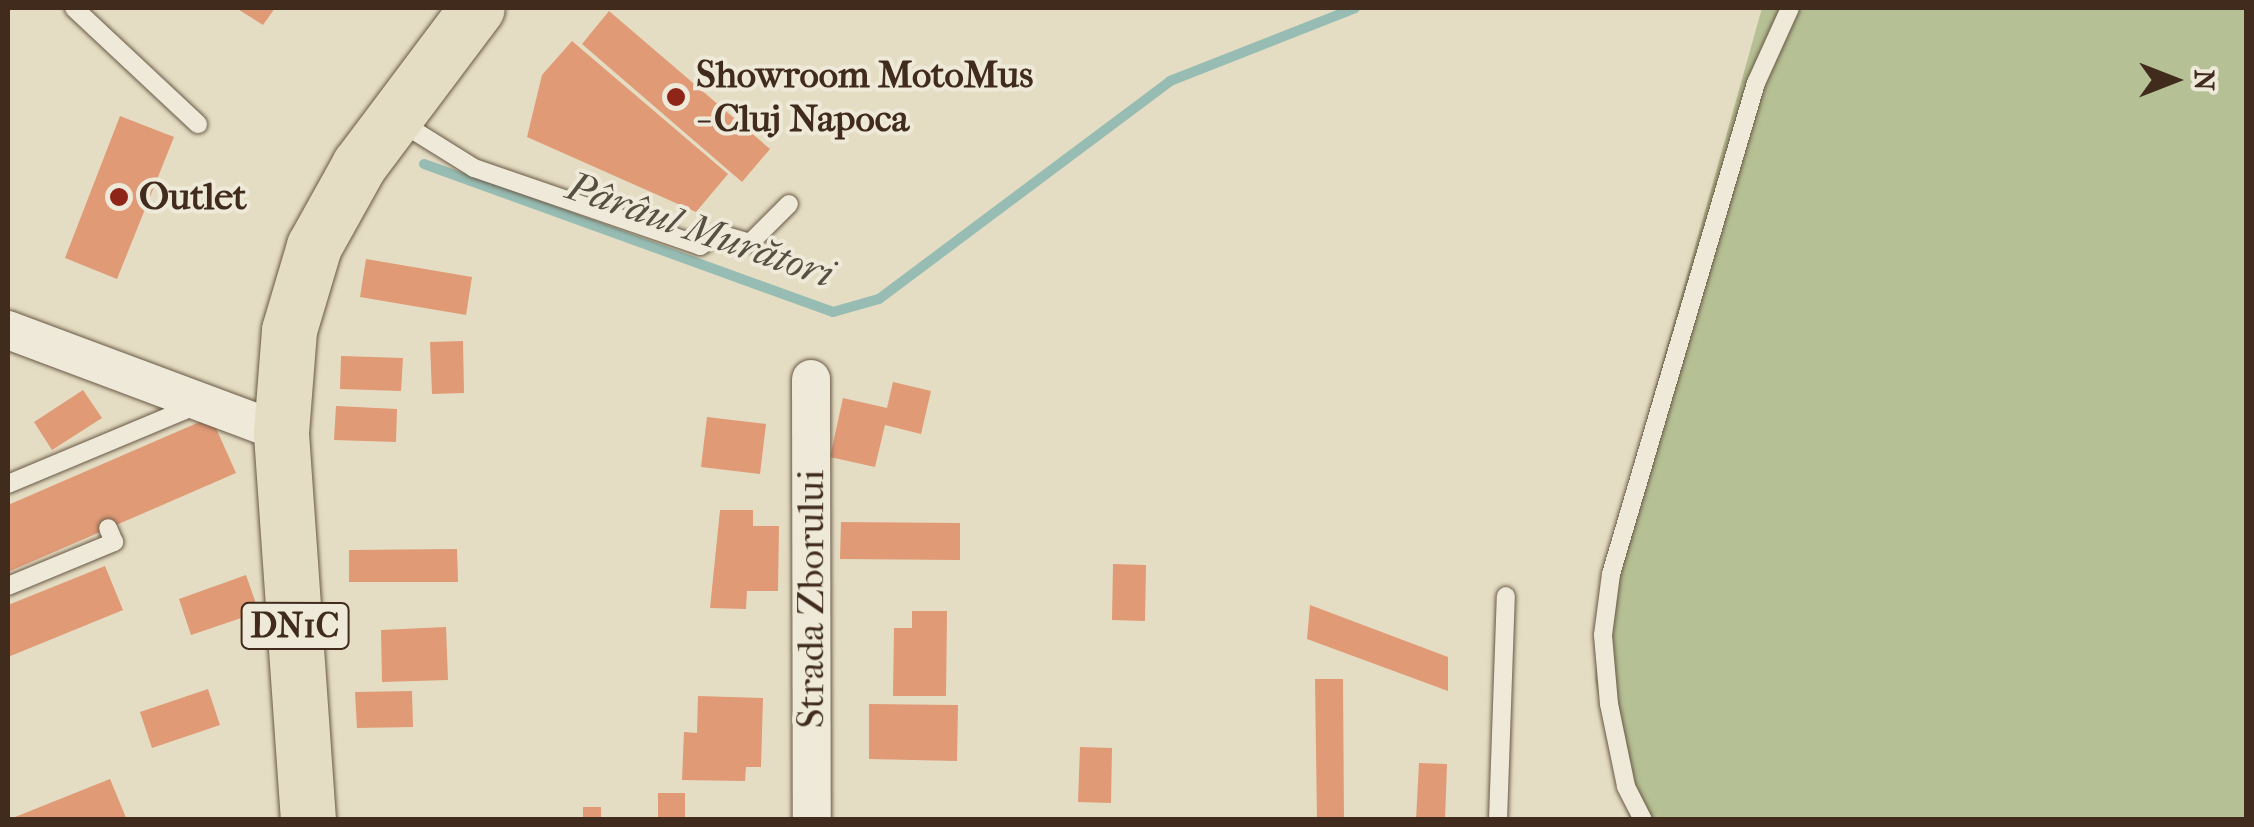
<!DOCTYPE html>
<meta charset="utf-8">
<style>
body{margin:0}
#map{position:relative;width:2254px;height:827px;overflow:hidden;background:#e5ddc3;font-family:"IM FELL French Canon",serif}
div>[style]{position:absolute}
.green>*{inset:0;background:#b5c194}
.stream>*{height:10px;margin:-5px;padding:0 5px;transform-origin:5px;border-radius:5px;background:#96bcb3}
.building>*{inset:0;background:#e09a76}
.roads{filter:drop-shadow(0 0 2px #695846) drop-shadow(0 0 2px #695846)}
.lane>*{height:18px;margin:-9px;padding:0 9px;transform-origin:9px;border-radius:9px;background:#eee9d8}
.street>*{height:38px;margin:-19px;padding:0 19px;transform-origin:19px;border-radius:19px;background:#eee9d8}
.primary>*{height:55px;margin:-27.5px;padding:0 27.5px;transform-origin:27.5px;border-radius:27.5px;background:#e5ddc3}
.dots>*{width:28px;height:28px;translate:-50% -50%;box-sizing:border-box;border:5px solid #eee9d8;border-radius:50%}
span{translate:-50% -50%;white-space:nowrap;text-align:center;line-height:1.15;-webkit-text-stroke:8px #eee9d8;paint-order:stroke}
.shield-label span{padding:2px 8px;background:#eee9d8;border:2px solid;border-radius:8px;-webkit-text-stroke-width:0}
.shield-label{font-size:35px;color:#402b1c;font-weight:700}
.poi-label{font-size:38px;color:#402b1c;font-weight:700}
.left{translate:0 -50%;text-align:left}
.street-label{font-size:38px;color:#402b1c}
.water-label{font-size:40px;color:#564f42;font-style:italic}
.frame{position:absolute;inset:0;border:10px solid #402b1c;pointer-events:none}
.north{position:absolute;left:2124px;top:30px;width:100px;height:100px;-webkit-text-stroke:8px #eee9d8;paint-order:stroke;rotate:90deg;font-size:28px;font-weight:700;line-height:40px;text-align:center;color:#402b1c}
.north::after{content:'';display:block;margin:auto;width:35px;height:45px;background:#402b1c;clip-path:polygon(50% 0,100% 100%,50% 72%,0 100%)}
</style>
<div id="map">
<div class="green">
<div style="clip-path:polygon(1762px 8px,2246px 8px,2246px 819px,1630px 820px,1595px 680px,1604px 571px)"></div>
</div>
<div class="stream">
<div style="left:424px;top:164px;width:435px;rotate:19.9deg"></div>
<div style="left:833px;top:312px;width:48px;rotate:-15.8deg"></div>
<div style="left:879px;top:299px;width:364px;rotate:-36.8deg"></div>
<div style="left:1170px;top:81px;width:199px;rotate:-21.5deg"></div>
</div>
<div class="building">
<div style="clip-path:polygon(236px 8px,275px 8px,263px 25px)"></div>
<div style="clip-path:polygon(609px 11px,770px 149px,742px 182px,582px 44px)"></div>
<div style="clip-path:polygon(572px 41px,728px 174px,696px 212px,527px 137px,542px 75px)"></div>
<div style="clip-path:polygon(120px 116px,174px 137px,117px 279px,65px 258px)"></div>
<div style="clip-path:polygon(366px 259px,472px 277px,466px 315px,360px 297px)"></div>
<div style="clip-path:polygon(463px 341px,464px 393px,432px 394px,430px 342px)"></div>
<div style="clip-path:polygon(341px 356px,403px 358px,401px 391px,340px 389px)"></div>
<div style="clip-path:polygon(893px 382px,931px 391px,921px 434px,885px 425px,875px 467px,830px 457px,843px 398px,887px 408px)"></div>
<div style="clip-path:polygon(83px 390px,102px 418px,52px 450px,34px 422px)"></div>
<div style="clip-path:polygon(336px 406px,397px 409px,396px 442px,334px 440px)"></div>
<div style="clip-path:polygon(211px 417px,236px 473px,8px 572px,8px 505px)"></div>
<div style="clip-path:polygon(707px 417px,766px 424px,760px 474px,701px 467px)"></div>
<div style="clip-path:polygon(720px 510px,753px 510px,753px 526px,779px 526px,778px 591px,747px 591px,746px 609px,710px 608px)"></div>
<div style="clip-path:polygon(841px 522px,960px 523px,960px 560px,840px 559px)"></div>
<div style="clip-path:polygon(457px 549px,458px 582px,349px 582px,349px 550px)"></div>
<div style="clip-path:polygon(1113px 564px,1146px 565px,1145px 621px,1112px 620px)"></div>
<div style="clip-path:polygon(105px 566px,123px 610px,8px 657px,8px 605px)"></div>
<div style="clip-path:polygon(246px 575px,259px 612px,191px 635px,179px 599px)"></div>
<div style="clip-path:polygon(1310px 605px,1448px 657px,1448px 691px,1307px 639px)"></div>
<div style="clip-path:polygon(912px 611px,947px 611px,946px 696px,893px 696px,894px 628px,912px 628px)"></div>
<div style="clip-path:polygon(446px 627px,448px 680px,382px 682px,381px 630px)"></div>
<div style="clip-path:polygon(1315px 679px,1343px 679px,1344px 820px,1317px 820px)"></div>
<div style="clip-path:polygon(208px 689px,220px 725px,152px 748px,140px 712px)"></div>
<div style="clip-path:polygon(412px 691px,413px 727px,357px 728px,355px 692px)"></div>
<div style="clip-path:polygon(698px 696px,763px 698px,761px 767px,746px 767px,745px 781px,682px 780px,684px 732px,697px 733px)"></div>
<div style="clip-path:polygon(869px 704px,958px 705px,957px 761px,869px 759px)"></div>
<div style="clip-path:polygon(1080px 747px,1112px 748px,1111px 803px,1078px 802px)"></div>
<div style="clip-path:polygon(1419px 763px,1447px 764px,1445px 820px,1416px 820px)"></div>
<div style="clip-path:polygon(110px 779px,127px 820px,10px 820px,10px 819px)"></div>
<div style="clip-path:polygon(658px 793px,685px 793px,685px 820px,658px 820px)"></div>
<div style="clip-path:polygon(583px 807px,601px 807px,601px 820px,583px 820px)"></div>
</div>
<div class="roads">
<div class="lane">
<div style="left:74px;top:8px;width:170px;rotate:43.1deg"></div>
<div style="left:397px;top:120px;width:91px;rotate:31.9deg"></div>
<div style="left:474px;top:168px;width:239px;rotate:19deg"></div>
<div style="left:700px;top:246px;width:22px;rotate:-32deg"></div>
<div style="left:719px;top:234px;width:32px;rotate:16deg"></div>
<div style="left:750px;top:243px;width:55px;rotate:-45deg"></div>
<div style="left:8px;top:484px;width:207px;rotate:-22.7deg"></div>
<div style="left:8px;top:586px;width:115px;rotate:-22.5deg"></div>
<div style="left:114px;top:542px;width:15px;rotate:-113deg"></div>
<div style="left:1498px;top:820px;width:224px;rotate:-88deg"></div>
<div style="left:1643px;top:820px;width:38px;rotate:-117deg"></div>
<div style="left:1626px;top:786px;width:84px;rotate:-101.7deg"></div>
<div style="left:1609px;top:704px;width:69px;rotate:-95deg"></div>
<div style="left:1603px;top:635px;width:62px;rotate:-82.5deg"></div>
<div style="left:1611px;top:574px;width:512px;rotate:-73.55deg"></div>
<div style="left:1756px;top:83px;width:82px;rotate:-65.6deg"></div>
</div>
<div class="street">
<div style="left:8px;top:330px;width:291px;rotate:20.5deg"></div>
<div style="left:811px;top:379px;width:441px;rotate:89.9deg"></div>
</div>
<div class="primary">
<div style="left:308px;top:820px;width:389px;rotate:-94deg"></div>
<div style="left:281px;top:432px;width:102px;rotate:-85.5deg"></div>
<div style="left:289px;top:330px;width:88px;rotate:-73.4deg"></div>
<div style="left:314px;top:246px;width:93px;rotate:-60.9deg"></div>
<div style="left:359px;top:165px;width:196px;rotate:-53.1deg"></div>
</div>
</div>
<div class="dots">
<div style="left:676px;top:97px;background:#8f2418"></div>
<div style="left:119px;top:197px;background:#8f2418"></div>
</div>
<div class="shield-label">
<span style="left:295px;top:626px">DN1C</span>
</div>
<div class="poi-label">
<span class="left" style="left:696px;top:97px">Showroom MotoMus<br>- Cluj Napoca</span>
<span class="left" style="left:139px;top:197px">Outlet</span>
</div>
<div class="street-label">
<span style="left:811px;top:599px;rotate:-90deg">Strada Zborului</span>
</div>
<div class="water-label">
<span style="left:700px;top:230px;rotate:19deg">Pârâul Murători</span>
</div>
<div class="frame"></div>
<div class="north">N</div>
</div>
